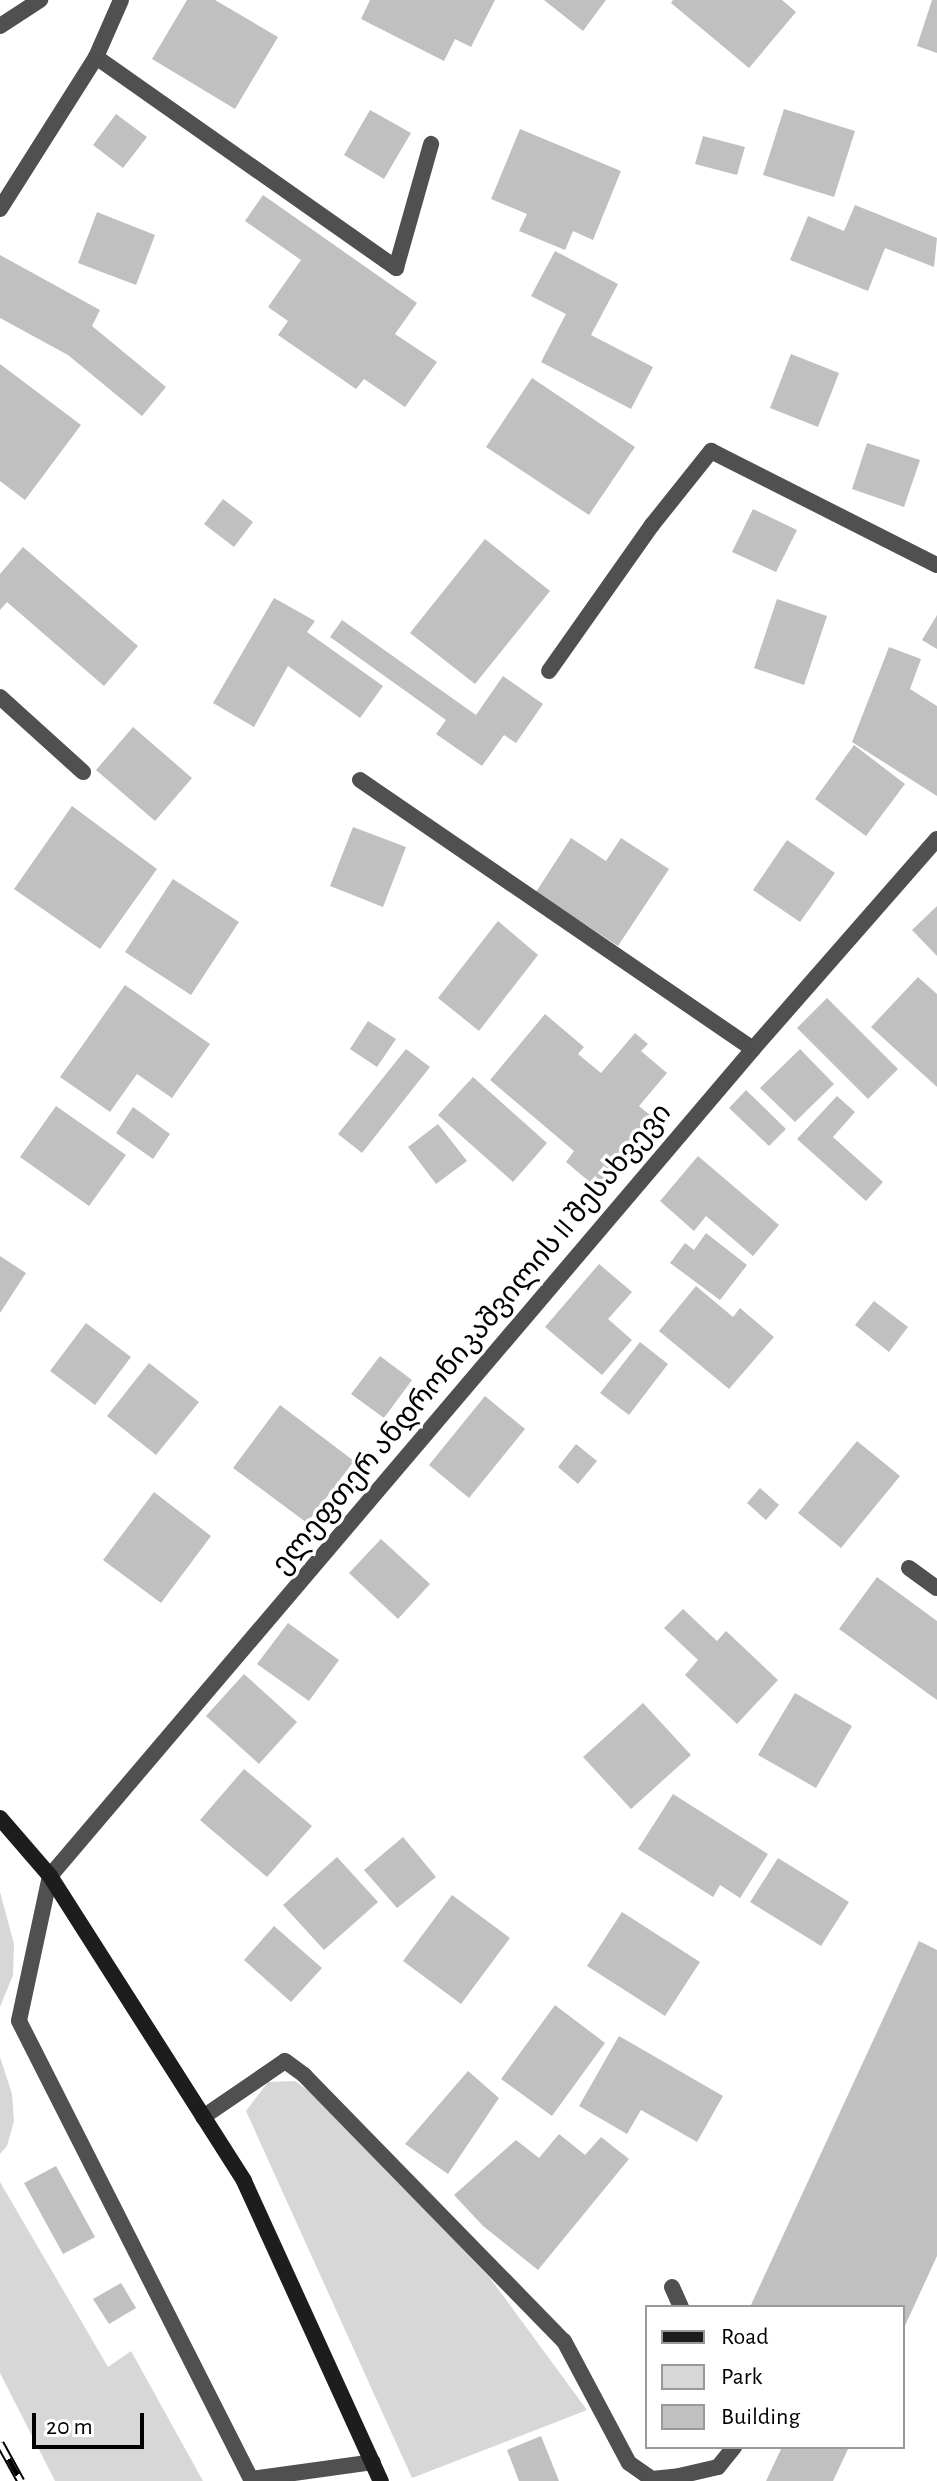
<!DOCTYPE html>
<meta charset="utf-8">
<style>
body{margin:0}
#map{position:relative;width:937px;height:2481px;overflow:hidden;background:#fff;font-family:"Alegreya Sans","Noto Sans Georgian",sans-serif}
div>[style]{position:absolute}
.green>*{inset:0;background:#d7d7d7}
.building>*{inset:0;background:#c0c0c0}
.service>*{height:16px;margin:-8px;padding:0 8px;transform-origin:8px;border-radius:8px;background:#505050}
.minor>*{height:16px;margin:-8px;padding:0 8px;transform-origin:8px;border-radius:8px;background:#505050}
.secondary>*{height:16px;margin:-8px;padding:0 8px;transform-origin:8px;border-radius:8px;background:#1d1d1d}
.rail>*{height:9px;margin-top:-4.5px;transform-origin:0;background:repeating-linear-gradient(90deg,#fff 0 18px,#000 0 36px);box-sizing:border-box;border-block:2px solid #000}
span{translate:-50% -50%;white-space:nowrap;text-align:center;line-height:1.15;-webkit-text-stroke:7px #fff;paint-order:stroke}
.street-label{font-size:28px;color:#000}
.legend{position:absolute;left:645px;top:2305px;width:260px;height:144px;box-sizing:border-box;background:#fff;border:2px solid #999;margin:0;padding:10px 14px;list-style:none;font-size:24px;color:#000}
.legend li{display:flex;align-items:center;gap:16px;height:40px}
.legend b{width:40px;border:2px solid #999}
.scale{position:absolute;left:32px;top:2413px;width:112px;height:36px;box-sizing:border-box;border:4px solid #000;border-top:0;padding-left:10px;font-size:24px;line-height:28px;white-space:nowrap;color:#000;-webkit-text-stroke:6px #fff;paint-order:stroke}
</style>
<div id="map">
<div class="green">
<div style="clip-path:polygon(0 1892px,14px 1944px,13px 1975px,0 2007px)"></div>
<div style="clip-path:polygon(0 2057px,12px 2094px,14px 2121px,7px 2146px,0 2154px)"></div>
<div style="clip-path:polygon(295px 2081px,320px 2099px,490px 2278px,587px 2410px,412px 2478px,246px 2111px,268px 2082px)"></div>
<div style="clip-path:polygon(0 2182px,108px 2367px,131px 2351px,203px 2481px,55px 2481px,0 2373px)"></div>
</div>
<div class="building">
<div style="clip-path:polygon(187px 0,215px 0,278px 37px,235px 109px,152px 59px)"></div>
<div style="clip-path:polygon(370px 0,495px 0,471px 47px,455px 39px,444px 61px,361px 19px)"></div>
<div style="clip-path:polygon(544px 0,606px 0,583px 31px)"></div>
<div style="clip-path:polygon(673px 0,782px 0,796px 12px,749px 68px,671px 3px)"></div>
<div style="clip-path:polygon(932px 0,937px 0,937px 53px,917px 46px)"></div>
<div style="clip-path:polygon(784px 109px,855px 131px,834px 197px,763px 175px)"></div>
<div style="clip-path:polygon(370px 110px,411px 133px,384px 179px,344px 155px)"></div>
<div style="clip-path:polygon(116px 114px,147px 137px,123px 168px,93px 145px)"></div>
<div style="clip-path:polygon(520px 129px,621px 171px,593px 240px,573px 231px,565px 250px,519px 231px,527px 214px,491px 199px)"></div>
<div style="clip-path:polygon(703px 136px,745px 147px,737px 175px,695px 164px)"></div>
<div style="clip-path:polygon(263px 195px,417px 303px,395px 334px,437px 362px,405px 407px,364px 379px,356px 389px,278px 335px,288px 321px,268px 307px,301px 260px,245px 221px)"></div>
<div style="clip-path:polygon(855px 205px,937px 238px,934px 267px,885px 248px,868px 291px,790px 260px,808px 216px,844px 231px)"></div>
<div style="clip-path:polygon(97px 212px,155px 235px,136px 285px,78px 263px)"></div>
<div style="clip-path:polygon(555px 251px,618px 284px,591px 335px,653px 367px,631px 409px,541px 362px,566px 314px,531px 296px)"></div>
<div style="clip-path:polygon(0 255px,100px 310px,92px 326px,166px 387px,142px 416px,68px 355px,0 318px)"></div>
<div style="clip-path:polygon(791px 354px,839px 373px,818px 427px,770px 408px)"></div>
<div style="clip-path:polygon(0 364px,81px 425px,25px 500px,0 481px)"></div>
<div style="clip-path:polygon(532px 378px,635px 447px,589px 515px,486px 447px)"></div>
<div style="clip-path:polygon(867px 443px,920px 460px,904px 507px,852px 489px)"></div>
<div style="clip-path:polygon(223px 499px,253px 522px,234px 547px,204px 524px)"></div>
<div style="clip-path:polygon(753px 509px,797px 530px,776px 572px,732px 552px)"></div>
<div style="clip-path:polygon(485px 539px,550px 591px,475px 684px,410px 633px)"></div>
<div style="clip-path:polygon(23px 547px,138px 646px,104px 686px,7px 602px,0 610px,0 574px)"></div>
<div style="clip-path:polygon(274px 598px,315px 621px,307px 632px,383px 686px,360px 718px,288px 666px,254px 727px,213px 703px)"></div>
<div style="clip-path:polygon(777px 599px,827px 616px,804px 685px,754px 668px)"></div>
<div style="clip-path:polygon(937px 615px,937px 649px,922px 640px)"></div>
<div style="clip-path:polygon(342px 620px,476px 715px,503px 676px,543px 704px,516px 743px,504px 735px,482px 766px,436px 734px,446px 720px,330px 637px)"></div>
<div style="clip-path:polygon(889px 647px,921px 659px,910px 689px,937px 706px,937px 796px,852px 742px)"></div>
<div style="clip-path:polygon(133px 727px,192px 778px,155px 821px,96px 770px)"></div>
<div style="clip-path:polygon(854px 745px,905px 784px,866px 836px,815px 799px)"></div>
<div style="clip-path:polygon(72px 806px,157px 869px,100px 949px,14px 889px)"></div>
<div style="clip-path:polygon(353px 827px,406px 847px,383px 907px,330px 886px)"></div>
<div style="clip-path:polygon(571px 838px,606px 861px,621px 838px,669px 869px,618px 946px,536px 892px)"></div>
<div style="clip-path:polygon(787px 840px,835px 873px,800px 922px,753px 890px)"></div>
<div style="clip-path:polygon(173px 879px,239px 922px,191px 995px,125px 952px)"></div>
<div style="clip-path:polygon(937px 906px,937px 956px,912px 930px)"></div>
<div style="clip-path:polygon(498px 921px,538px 955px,479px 1031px,438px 998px)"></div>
<div style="clip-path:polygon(918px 977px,937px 994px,937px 1087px,871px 1027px)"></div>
<div style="clip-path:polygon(125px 985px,210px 1044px,172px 1098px,137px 1074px,110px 1112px,60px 1077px)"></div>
<div style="clip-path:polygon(827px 998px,898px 1069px,868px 1099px,797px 1028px)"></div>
<div style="clip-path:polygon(545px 1014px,584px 1047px,578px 1054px,601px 1073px,635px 1033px,648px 1044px,641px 1051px,667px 1073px,639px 1106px,656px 1120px,598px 1189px,566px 1162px,574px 1151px,490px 1080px)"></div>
<div style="clip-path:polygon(368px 1021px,396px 1039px,377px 1067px,350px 1049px)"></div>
<div style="clip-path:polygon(406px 1049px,430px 1067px,362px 1153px,338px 1134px)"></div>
<div style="clip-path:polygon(800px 1049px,834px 1084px,795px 1122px,760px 1088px)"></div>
<div style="clip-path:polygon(473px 1077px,547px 1143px,513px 1182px,438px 1115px)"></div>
<div style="clip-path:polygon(746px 1090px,786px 1129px,769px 1146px,729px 1108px)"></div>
<div style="clip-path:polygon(837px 1096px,855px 1112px,833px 1137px,883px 1182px,866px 1201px,797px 1139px)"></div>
<div style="clip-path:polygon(56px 1106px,126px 1155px,89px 1206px,20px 1157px)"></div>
<div style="clip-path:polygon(133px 1107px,170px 1134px,153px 1159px,116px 1133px)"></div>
<div style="clip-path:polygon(438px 1124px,467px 1161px,436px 1184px,408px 1147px)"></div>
<div style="clip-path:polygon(698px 1156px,779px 1225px,753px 1256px,706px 1216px,694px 1231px,660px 1201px)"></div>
<div style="clip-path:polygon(706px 1233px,747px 1265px,720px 1300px,670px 1263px,685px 1243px,694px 1250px)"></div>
<div style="clip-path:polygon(0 1256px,26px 1273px,0 1313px)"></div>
<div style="clip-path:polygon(599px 1264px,632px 1292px,608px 1319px,632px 1340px,602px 1375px,545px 1327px)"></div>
<div style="clip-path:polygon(696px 1286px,733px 1317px,740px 1308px,774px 1337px,729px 1389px,659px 1331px)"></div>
<div style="clip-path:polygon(874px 1301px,908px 1327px,889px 1352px,855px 1325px)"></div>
<div style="clip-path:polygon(86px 1323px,131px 1357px,95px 1405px,50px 1371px)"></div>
<div style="clip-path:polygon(640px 1342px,668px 1364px,629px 1415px,600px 1393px)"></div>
<div style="clip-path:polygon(380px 1356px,412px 1380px,384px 1418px,351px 1394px)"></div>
<div style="clip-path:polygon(149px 1363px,199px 1402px,156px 1455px,107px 1416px)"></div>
<div style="clip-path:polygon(485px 1396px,525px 1429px,469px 1498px,429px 1465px)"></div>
<div style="clip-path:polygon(280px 1405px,354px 1461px,307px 1523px,233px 1468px)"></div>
<div style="clip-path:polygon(857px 1441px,900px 1476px,841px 1548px,798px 1513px)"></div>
<div style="clip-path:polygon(576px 1444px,597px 1461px,578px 1484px,558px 1467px)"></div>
<div style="clip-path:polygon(760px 1488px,779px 1505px,766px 1520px,747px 1503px)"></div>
<div style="clip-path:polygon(154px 1492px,211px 1536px,161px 1603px,103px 1560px)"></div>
<div style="clip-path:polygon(381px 1539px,430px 1584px,398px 1619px,349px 1573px)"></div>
<div style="clip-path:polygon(877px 1577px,937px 1621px,937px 1700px,839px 1629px)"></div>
<div style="clip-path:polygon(683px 1609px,717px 1641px,726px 1631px,778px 1680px,737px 1724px,685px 1675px,698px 1660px,664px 1628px)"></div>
<div style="clip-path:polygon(288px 1623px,339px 1660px,309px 1701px,257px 1664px)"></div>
<div style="clip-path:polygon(244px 1674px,297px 1722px,259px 1764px,206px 1716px)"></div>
<div style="clip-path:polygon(795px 1693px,852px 1726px,816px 1788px,758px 1755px)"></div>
<div style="clip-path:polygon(643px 1703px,691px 1755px,631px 1809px,583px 1757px)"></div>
<div style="clip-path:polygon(244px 1769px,312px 1826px,267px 1877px,200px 1820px)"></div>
<div style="clip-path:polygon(673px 1794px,768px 1854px,740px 1898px,720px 1885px,713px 1897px,638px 1849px)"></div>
<div style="clip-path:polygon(403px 1837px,436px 1877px,397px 1908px,364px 1870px)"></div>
<div style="clip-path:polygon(337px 1857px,378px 1902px,324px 1950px,283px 1905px)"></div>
<div style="clip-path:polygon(778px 1858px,849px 1902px,821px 1946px,750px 1902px)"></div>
<div style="clip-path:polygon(452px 1895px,510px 1938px,461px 2004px,403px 1961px)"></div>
<div style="clip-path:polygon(622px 1912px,700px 1962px,665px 2016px,587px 1966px)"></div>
<div style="clip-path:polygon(274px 1926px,322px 1968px,291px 2002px,244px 1960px)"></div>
<div style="clip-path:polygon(919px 1941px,937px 1950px,937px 2256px,903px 2330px,903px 2307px,750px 2307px)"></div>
<div style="clip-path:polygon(555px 2005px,605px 2043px,552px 2116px,501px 2079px)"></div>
<div style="clip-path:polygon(619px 2036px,723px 2096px,697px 2142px,641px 2110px,627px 2134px,579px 2106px)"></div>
<div style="clip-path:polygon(468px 2071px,499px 2098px,448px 2174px,405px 2144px)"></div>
<div style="clip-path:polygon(559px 2134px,585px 2155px,601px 2137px,629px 2159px,538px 2270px,483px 2226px,454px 2195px,516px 2140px,539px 2158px)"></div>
<div style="clip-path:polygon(56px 2166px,95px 2237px,63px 2254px,24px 2183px)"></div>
<div style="clip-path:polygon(121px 2283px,136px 2308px,109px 2324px,93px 2299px)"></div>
<div style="clip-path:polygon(541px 2436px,559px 2481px,519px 2481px,507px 2450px)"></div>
<div style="clip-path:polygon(782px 2447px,849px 2447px,833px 2481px,766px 2481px)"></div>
</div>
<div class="service">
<div style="left:50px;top:1876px;width:148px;rotate:102.1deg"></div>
<div style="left:19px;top:2021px;width:513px;rotate:63.14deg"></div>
<div style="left:251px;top:2479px;width:123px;rotate:-7.9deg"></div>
<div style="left:203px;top:2117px;width:99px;rotate:-34.3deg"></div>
<div style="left:285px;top:2061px;width:24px;rotate:36deg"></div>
<div style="left:304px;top:2075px;width:372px;rotate:45.7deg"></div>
<div style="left:564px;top:2341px;width:138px;rotate:62deg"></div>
<div style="left:629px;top:2463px;width:28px;rotate:35deg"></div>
<div style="left:652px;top:2479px;width:27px;rotate:-6deg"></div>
<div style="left:679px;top:2476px;width:40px;rotate:-13deg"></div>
<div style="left:718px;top:2467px;width:26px;rotate:-51deg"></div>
<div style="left:672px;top:2287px;width:22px;rotate:66deg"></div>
</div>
<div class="minor">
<div style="left:0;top:26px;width:48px;rotate:-33deg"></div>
<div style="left:96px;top:57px;width:367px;rotate:35.1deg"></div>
<div style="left:396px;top:268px;width:129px;rotate:-74.2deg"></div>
<div style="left:0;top:209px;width:180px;rotate:-57.7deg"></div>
<div style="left:96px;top:57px;width:62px;rotate:-66.3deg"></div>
<div style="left:549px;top:671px;width:179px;rotate:-54.8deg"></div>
<div style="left:652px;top:525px;width:95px;rotate:-51.4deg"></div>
<div style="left:711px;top:451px;width:253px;rotate:26.8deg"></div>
<div style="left:0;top:697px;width:112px;rotate:42.1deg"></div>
<div style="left:360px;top:780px;width:476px;rotate:34.4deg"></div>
<div style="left:909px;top:1568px;width:34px;rotate:36deg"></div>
<div style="left:50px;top:1876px;width:1085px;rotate:-49.63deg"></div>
<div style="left:753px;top:1049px;width:279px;rotate:-48.8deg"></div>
</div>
<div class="secondary">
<div style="left:0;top:1818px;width:77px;rotate:49.2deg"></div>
<div style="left:50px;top:1876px;width:361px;rotate:57.5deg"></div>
<div style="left:244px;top:2181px;width:330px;rotate:65.5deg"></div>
</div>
<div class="rail">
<div style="left:0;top:2443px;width:43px;rotate:61.1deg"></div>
</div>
<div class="street-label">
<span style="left:472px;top:1339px;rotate:-50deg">ელეფთერ ანდრონიკაშვილის II შესახვევი</span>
</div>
<ul class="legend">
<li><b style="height:10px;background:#1d1d1d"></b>Road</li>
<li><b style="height:22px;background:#d7d7d7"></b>Park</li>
<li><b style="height:22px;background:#c0c0c0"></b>Building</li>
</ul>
<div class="scale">20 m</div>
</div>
